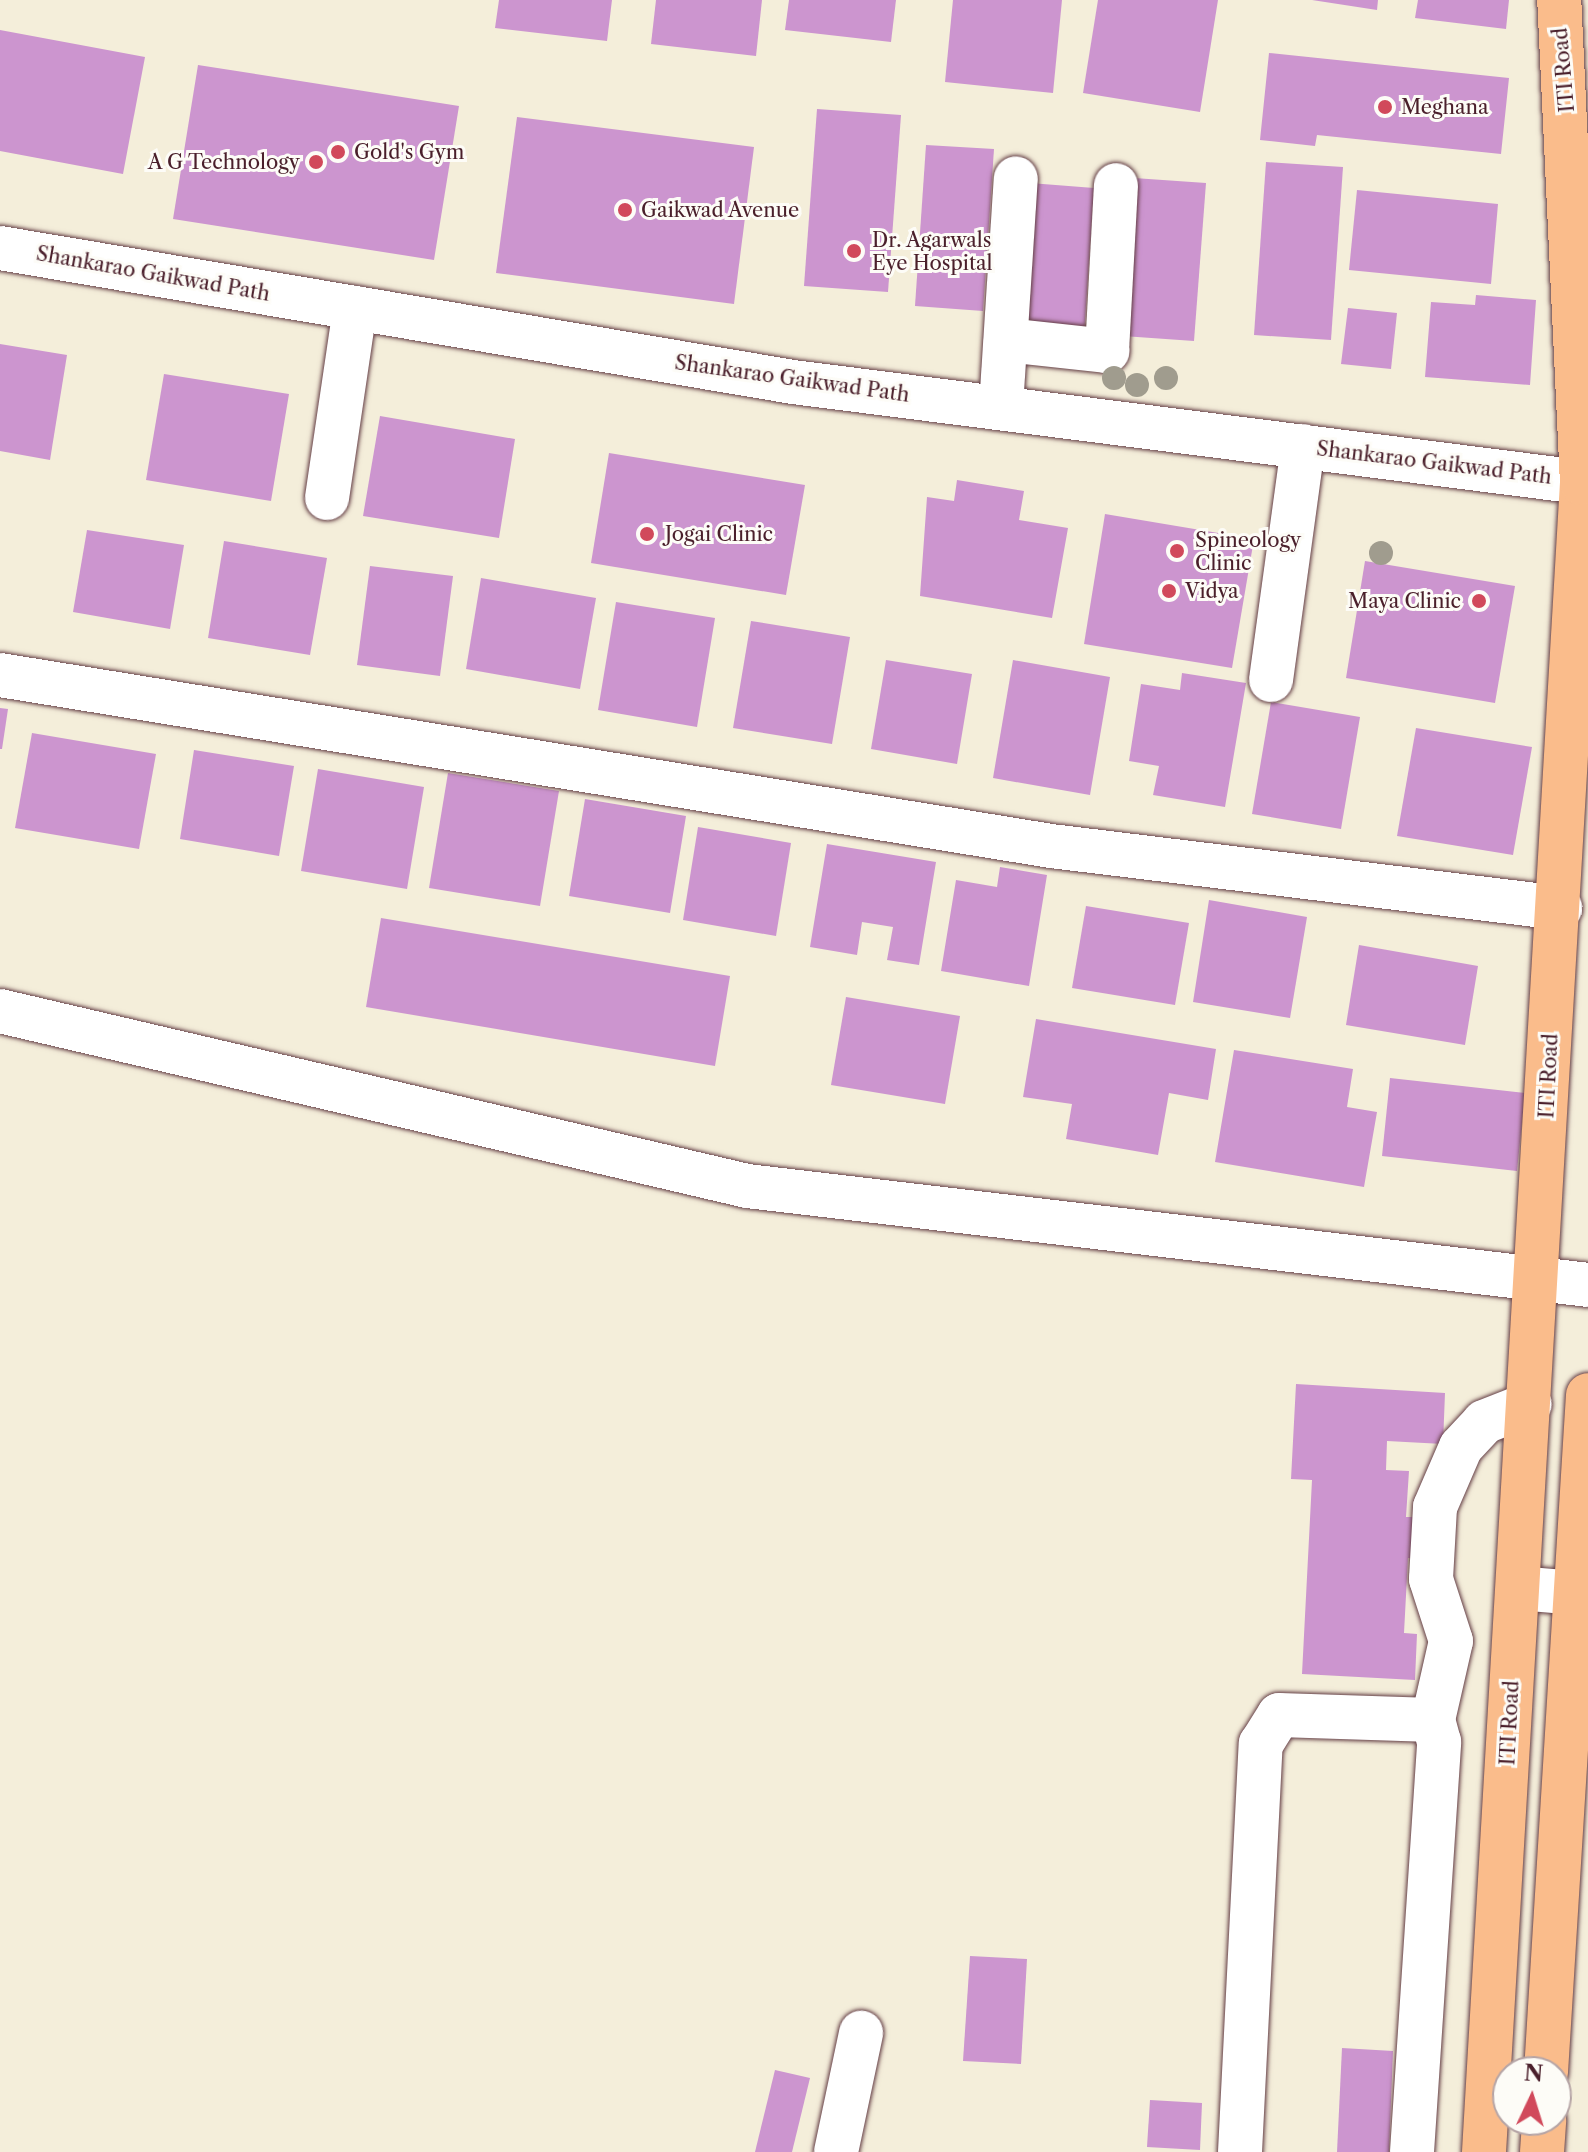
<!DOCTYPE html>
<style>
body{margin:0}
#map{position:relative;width:1588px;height:2152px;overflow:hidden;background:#f4eeda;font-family:"Libre Caslon Text",serif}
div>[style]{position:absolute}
.building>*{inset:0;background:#cc95cf}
.roads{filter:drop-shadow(0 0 2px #643e45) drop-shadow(0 0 2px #643e45)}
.minor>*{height:44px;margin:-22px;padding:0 22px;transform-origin:22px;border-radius:22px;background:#fff}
.major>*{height:44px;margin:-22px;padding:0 22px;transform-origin:22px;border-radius:22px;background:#fabc8b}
.trees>*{width:24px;height:24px;margin:-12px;border-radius:50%;background:#a09c8e}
.dots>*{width:22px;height:22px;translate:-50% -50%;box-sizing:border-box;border:4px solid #fdfcf7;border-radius:50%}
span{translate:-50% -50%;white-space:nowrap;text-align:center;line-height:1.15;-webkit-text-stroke:6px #fdfcf7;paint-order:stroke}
.street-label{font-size:20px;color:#4a1f2b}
.poi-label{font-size:20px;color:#4a1f2b}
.left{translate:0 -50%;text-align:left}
.right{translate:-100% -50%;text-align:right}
.north{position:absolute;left:1492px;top:2056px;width:80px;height:80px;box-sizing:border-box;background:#fdfcf7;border:2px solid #b5a4a5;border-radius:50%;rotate:4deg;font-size:22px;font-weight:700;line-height:32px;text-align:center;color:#4a1f2b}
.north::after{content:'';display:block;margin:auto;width:28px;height:36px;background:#d1495b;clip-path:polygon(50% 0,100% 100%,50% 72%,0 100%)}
</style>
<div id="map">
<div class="building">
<div style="clip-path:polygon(499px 0,612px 0,607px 41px,495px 28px)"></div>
<div style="clip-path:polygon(656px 0,762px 0,756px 56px,651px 44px)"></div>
<div style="clip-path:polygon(789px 0,896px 0,891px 42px,785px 30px)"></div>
<div style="clip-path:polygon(953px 0,1062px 0,1053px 93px,945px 82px)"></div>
<div style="clip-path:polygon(1098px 0,1218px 0,1200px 112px,1083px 93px)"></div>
<div style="clip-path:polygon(1312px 0,1378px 0,1377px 10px)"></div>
<div style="clip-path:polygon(1418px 0,1509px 0,1506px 29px,1415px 18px)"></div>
<div style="clip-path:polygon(0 30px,145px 57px,123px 174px,0 151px)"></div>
<div style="clip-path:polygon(1269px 53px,1509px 78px,1501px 154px,1317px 135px,1315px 146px,1260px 140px)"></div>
<div style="clip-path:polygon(198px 65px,459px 106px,434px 260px,173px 219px)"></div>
<div style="clip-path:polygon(817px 109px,901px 115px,888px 292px,804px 286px)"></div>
<div style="clip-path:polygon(517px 117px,754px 147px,734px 304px,496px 273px)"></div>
<div style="clip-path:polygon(926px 145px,994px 149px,983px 311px,915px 306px)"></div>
<div style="clip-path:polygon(1266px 162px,1343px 167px,1331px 340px,1254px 335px)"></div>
<div style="clip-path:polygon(1134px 178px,1206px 183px,1194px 341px,1123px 336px)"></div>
<div style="clip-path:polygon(1030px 183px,1094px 188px,1084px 335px,1020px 331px)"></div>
<div style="clip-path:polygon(1357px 190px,1498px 204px,1491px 284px,1349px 270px)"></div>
<div style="clip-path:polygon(1476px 295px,1536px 300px,1530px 385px,1425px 377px,1431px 302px,1475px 305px)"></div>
<div style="clip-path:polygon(1348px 308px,1397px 313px,1391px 369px,1341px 364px)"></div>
<div style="clip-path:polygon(0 344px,67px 355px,50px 460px,0 451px)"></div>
<div style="clip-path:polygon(164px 374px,289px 394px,271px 501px,146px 480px)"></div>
<div style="clip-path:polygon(380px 416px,515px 439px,499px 538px,363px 516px)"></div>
<div style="clip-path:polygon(609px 453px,805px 485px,786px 595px,591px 563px)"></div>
<div style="clip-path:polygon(957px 480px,1024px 491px,1019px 520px,1068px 528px,1052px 618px,920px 596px,927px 497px,954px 501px)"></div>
<div style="clip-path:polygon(1105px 514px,1254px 539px,1232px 668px,1084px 644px)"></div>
<div style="clip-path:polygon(87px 530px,184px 545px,170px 629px,73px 612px)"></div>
<div style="clip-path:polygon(224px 541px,327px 558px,310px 655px,208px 638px)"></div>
<div style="clip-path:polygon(1365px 561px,1515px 586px,1495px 703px,1346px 678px)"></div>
<div style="clip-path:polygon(370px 566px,453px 576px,440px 676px,357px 665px)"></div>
<div style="clip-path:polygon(481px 578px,596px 598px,580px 689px,466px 669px)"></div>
<div style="clip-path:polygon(616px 602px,715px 618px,697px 727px,598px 710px)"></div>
<div style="clip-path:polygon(751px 621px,850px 637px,832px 744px,733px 728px)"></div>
<div style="clip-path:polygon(886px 660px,972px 674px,957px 764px,871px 749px)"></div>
<div style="clip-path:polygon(1013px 660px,1110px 677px,1090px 795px,993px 778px)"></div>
<div style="clip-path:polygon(1182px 673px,1246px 683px,1225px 807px,1153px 795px,1159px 766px,1129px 761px,1141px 684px,1180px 690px)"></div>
<div style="clip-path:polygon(1271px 702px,1360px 717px,1341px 829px,1252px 814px)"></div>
<div style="clip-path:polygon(0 708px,8px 709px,2px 749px,0 749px)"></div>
<div style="clip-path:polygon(1416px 728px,1532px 747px,1513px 855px,1397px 836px)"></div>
<div style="clip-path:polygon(32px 733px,156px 754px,139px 849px,15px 828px)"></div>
<div style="clip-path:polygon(194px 750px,294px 766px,279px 856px,180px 839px)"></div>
<div style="clip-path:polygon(318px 769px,424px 787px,407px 889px,301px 871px)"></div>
<div style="clip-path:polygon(448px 773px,559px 791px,540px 906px,429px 888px)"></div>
<div style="clip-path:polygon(585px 799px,686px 816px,670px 913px,569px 896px)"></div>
<div style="clip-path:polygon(698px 827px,791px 843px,776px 936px,683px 920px)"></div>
<div style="clip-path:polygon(827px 844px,936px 862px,919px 965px,887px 960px,893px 927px,862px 922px,857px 955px,810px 947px)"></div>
<div style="clip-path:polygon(1000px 867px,1047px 875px,1029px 986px,941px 971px,956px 880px,997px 887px)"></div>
<div style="clip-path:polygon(1209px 900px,1307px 917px,1290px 1018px,1193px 1002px)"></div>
<div style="clip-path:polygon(1086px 906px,1189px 923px,1175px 1005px,1072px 988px)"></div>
<div style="clip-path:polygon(381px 918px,730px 976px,715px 1066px,366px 1007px)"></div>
<div style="clip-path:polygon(1359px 945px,1478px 966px,1465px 1045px,1346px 1025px)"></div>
<div style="clip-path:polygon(846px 997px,960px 1016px,945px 1104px,831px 1085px)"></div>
<div style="clip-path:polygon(1036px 1019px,1216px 1049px,1208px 1100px,1169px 1093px,1158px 1155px,1066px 1139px,1072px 1104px,1023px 1097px)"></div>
<div style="clip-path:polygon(1234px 1050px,1353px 1069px,1347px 1107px,1377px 1112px,1364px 1187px,1215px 1162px)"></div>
<div style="clip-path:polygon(1390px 1078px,1525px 1093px,1517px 1171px,1382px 1156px)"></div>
<div style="clip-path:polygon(1296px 1384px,1445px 1393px,1443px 1444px,1387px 1441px,1386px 1470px,1409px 1471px,1406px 1517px,1423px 1517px,1421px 1559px,1408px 1558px,1404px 1633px,1417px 1634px,1415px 1680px,1302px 1674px,1312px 1480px,1291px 1479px)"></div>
<div style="clip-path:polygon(970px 1956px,1027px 1959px,1021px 2064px,963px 2061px)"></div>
<div style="clip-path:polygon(1342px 2048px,1393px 2051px,1389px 2152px,1337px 2152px)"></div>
<div style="clip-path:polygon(775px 2070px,810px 2078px,792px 2152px,755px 2152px)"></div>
<div style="clip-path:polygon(1150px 2100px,1202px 2103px,1200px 2150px,1147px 2147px)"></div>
</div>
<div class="roads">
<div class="minor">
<div style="left:0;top:248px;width:804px;rotate:9.59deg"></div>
<div style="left:793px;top:382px;width:801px;rotate:7.24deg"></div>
<div style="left:1006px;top:340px;width:102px;rotate:6.2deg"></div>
<div style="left:1107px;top:351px;width:166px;rotate:-86.9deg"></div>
<div style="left:1001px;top:407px;width:229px;rotate:-86.3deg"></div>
<div style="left:327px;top:498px;width:192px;rotate:-81.6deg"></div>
<div style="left:0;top:675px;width:1065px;rotate:9.24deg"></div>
<div style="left:1051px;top:846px;width:513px;rotate:6.94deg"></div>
<div style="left:1271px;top:680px;width:236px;rotate:-82.2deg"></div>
<div style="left:0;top:1011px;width:767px;rotate:13.18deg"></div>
<div style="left:747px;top:1186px;width:847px;rotate:6.71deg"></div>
<div style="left:1518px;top:1588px;width:70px;rotate:4.9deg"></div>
<div style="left:836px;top:2152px;width:122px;rotate:-78.1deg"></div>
<div style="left:1240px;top:2152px;width:409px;rotate:-87.1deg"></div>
<div style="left:1261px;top:1744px;width:34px;rotate:-58deg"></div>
<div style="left:1279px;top:1715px;width:154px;rotate:1.9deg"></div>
<div style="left:1433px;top:1720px;width:81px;rotate:-77.2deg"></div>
<div style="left:1451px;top:1641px;width:65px;rotate:-107.9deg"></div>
<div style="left:1431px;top:1579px;width:72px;rotate:-86.8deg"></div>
<div style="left:1435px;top:1507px;width:65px;rotate:-66.6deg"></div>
<div style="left:1461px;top:1447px;width:34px;rotate:-47deg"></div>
<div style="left:1484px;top:1422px;width:49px;rotate:-21.4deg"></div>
<div style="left:1412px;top:2152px;width:411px;rotate:-86.2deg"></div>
<div style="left:1439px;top:1742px;width:23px;rotate:-105deg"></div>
</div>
<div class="major">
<div style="left:1546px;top:2072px;width:678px;rotate:-86.45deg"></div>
<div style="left:1484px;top:2152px;width:1672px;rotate:-86.64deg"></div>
<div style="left:1582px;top:483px;width:484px;rotate:-92.7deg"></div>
<div style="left:1542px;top:2152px;width:32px;rotate:-86deg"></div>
</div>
</div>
<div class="trees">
<div style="left:1114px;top:378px"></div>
<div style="left:1166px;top:378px"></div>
<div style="left:1137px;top:385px"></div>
<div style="left:1381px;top:553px"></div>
</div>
<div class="dots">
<div style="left:1385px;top:107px;background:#d1495b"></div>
<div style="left:338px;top:152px;background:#d1495b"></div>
<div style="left:316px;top:162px;background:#d1495b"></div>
<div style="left:625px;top:210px;background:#d1495b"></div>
<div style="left:854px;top:251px;background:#d1495b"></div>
<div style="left:647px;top:534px;background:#d1495b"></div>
<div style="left:1177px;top:551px;background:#d1495b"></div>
<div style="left:1169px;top:591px;background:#d1495b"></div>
<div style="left:1479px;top:601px;background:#d1495b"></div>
</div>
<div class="street-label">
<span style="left:1564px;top:70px;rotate:-95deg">ITI Road</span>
<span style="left:153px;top:274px;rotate:10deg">Shankarao Gaikwad Path</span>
<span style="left:792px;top:379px;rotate:8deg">Shankarao Gaikwad Path</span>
<span style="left:1434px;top:463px;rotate:7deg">Shankarao Gaikwad Path</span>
<span style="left:1549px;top:1076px;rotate:-87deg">ITI Road</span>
<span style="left:1510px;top:1723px;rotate:-87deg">ITI Road</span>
</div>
<div class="poi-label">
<span class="left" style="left:1401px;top:107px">Meghana</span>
<span class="left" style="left:354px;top:152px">Gold's Gym</span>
<span class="right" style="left:300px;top:162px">A G Technology</span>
<span class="left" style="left:641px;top:210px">Gaikwad Avenue</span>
<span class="left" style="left:872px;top:252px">Dr. Agarwals<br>Eye Hospital</span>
<span class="left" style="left:665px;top:534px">Jogai Clinic</span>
<span class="left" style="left:1195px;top:552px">Spineology<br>Clinic</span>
<span class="left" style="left:1185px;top:591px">Vidya</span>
<span class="right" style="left:1461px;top:601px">Maya Clinic</span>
</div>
<div class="north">N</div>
</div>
